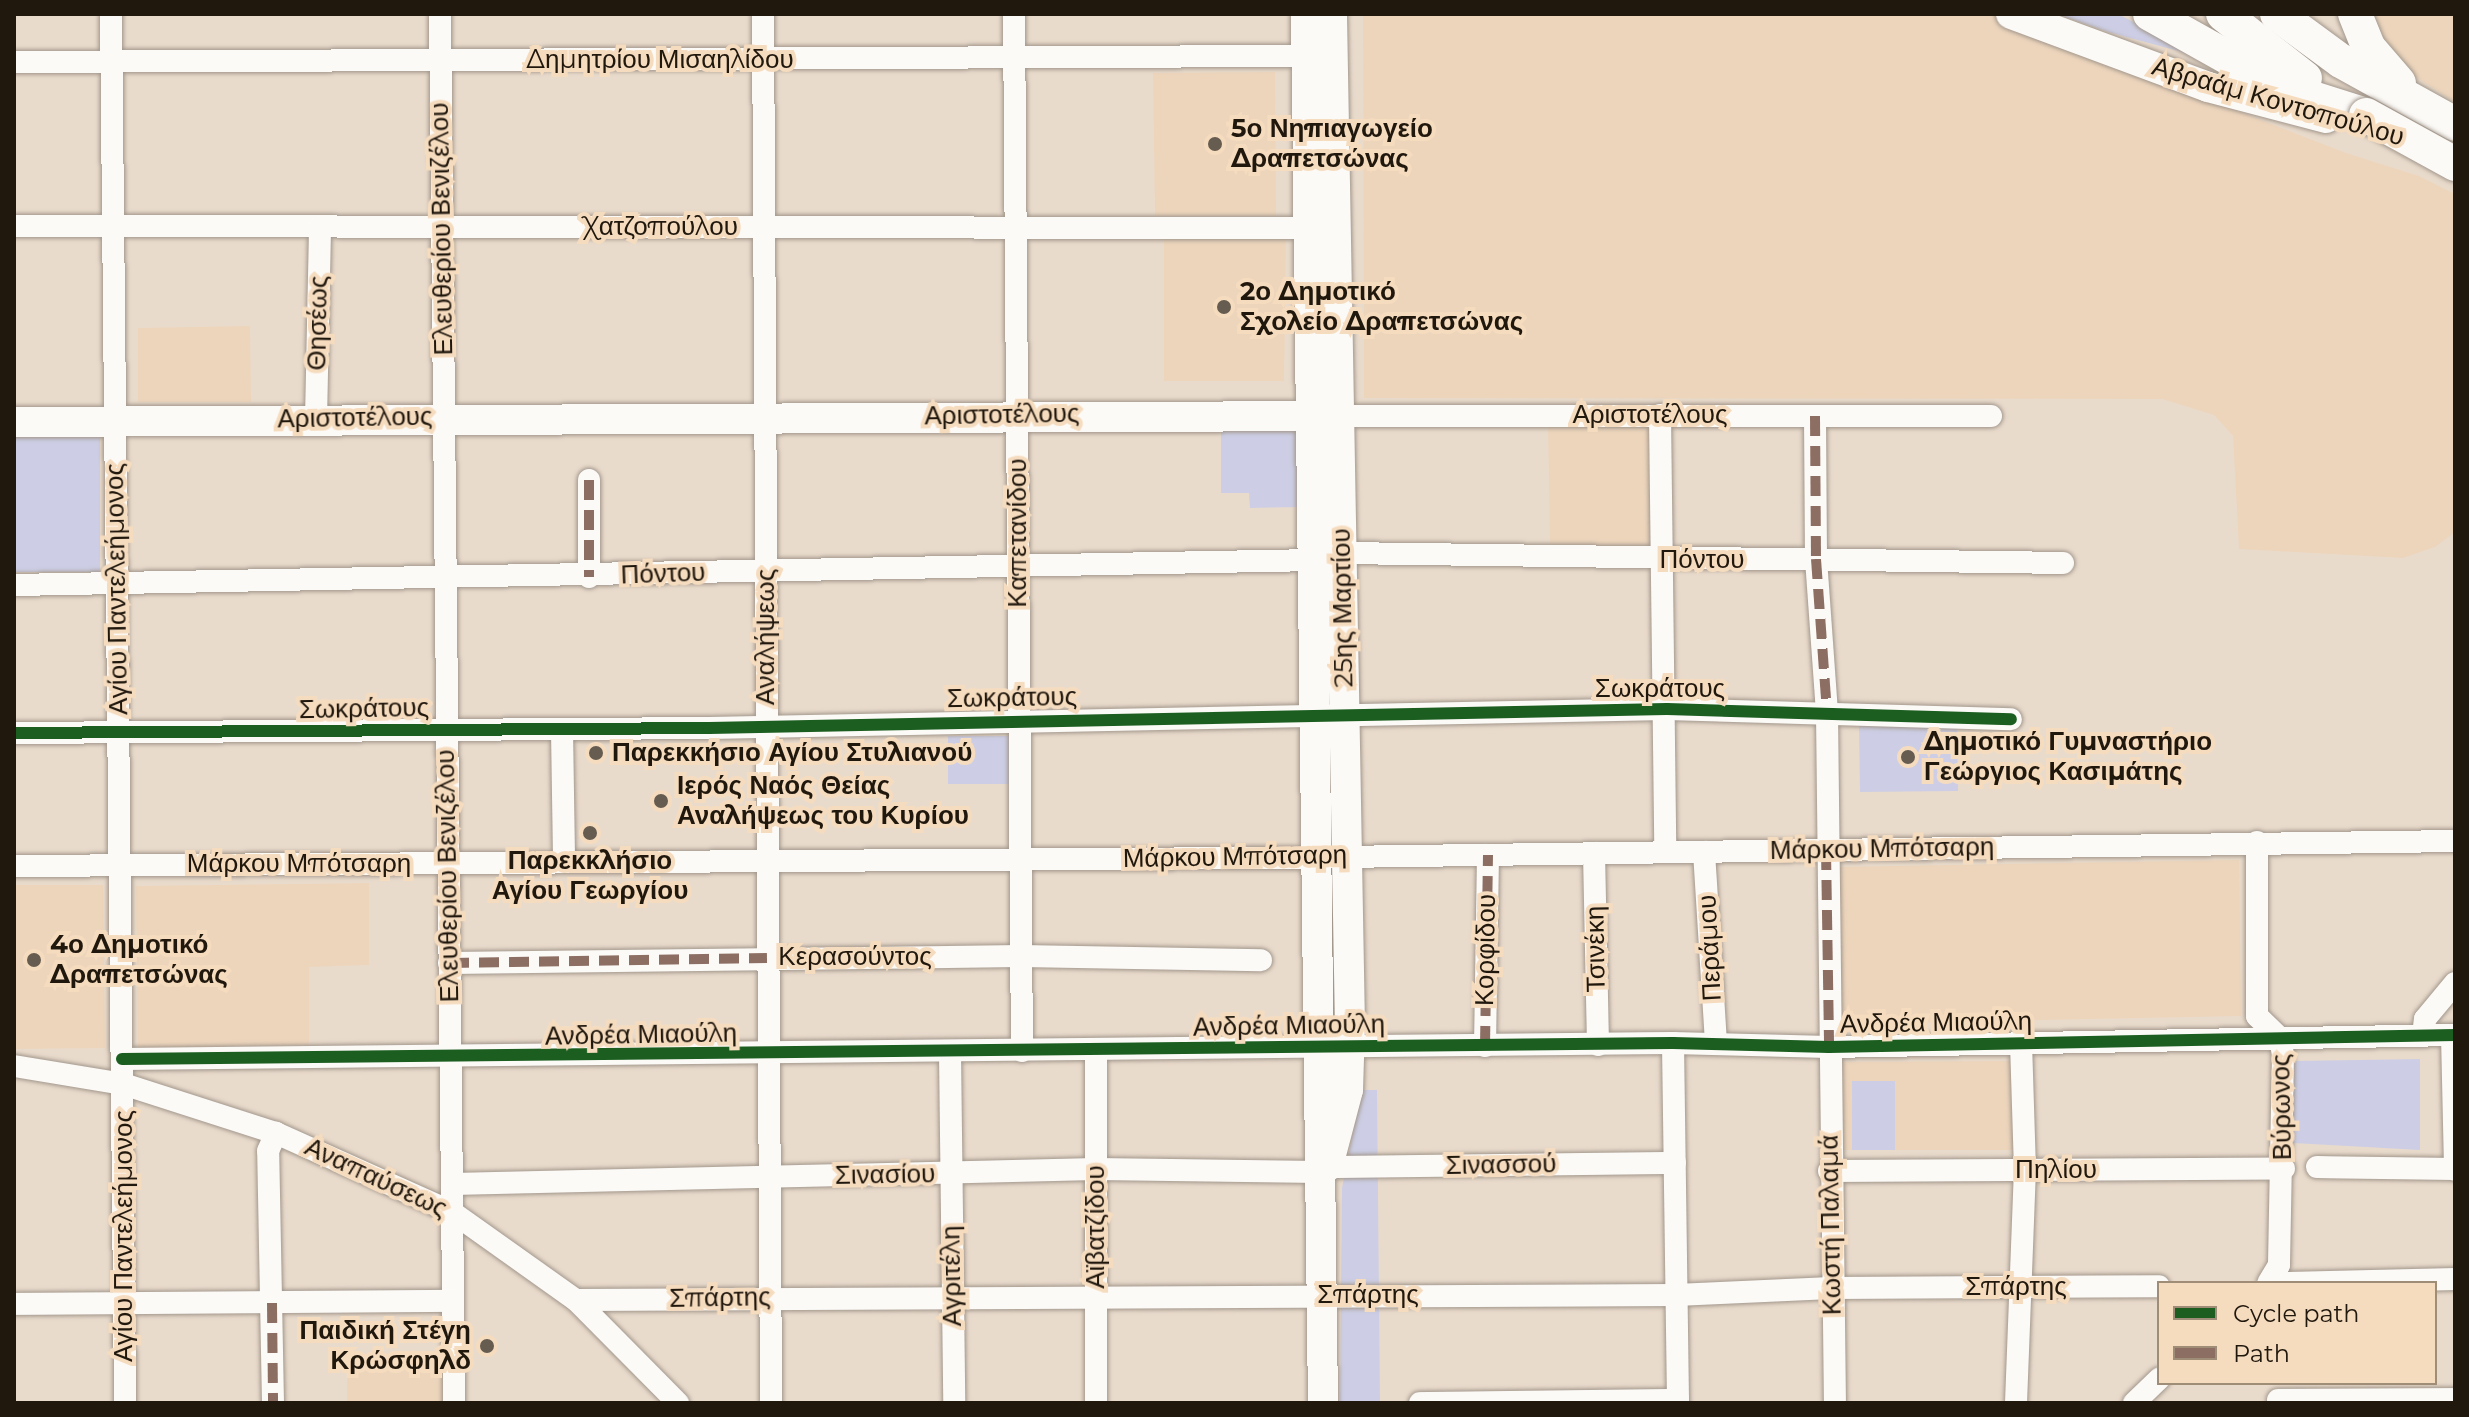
<!DOCTYPE html>
<meta charset="utf-8">
<style>
body{margin:0}
#map{position:relative;width:2469px;height:1417px;overflow:hidden;background:#e9dbcc;font-family:Montserrat,sans-serif}
div>[style]{position:absolute}
.built>*{inset:0;background:#edd5bc}
.green>*{inset:0;background:#cdcee5}
.roads{filter:drop-shadow(0 0 2px #a2978c) drop-shadow(0 0 2px #a2978c)}
.street>*{height:22px;margin:-11px;padding:0 11px;transform-origin:11px;border-radius:11px;background:#fcfaf7}
.secondary>*{height:30px;margin:-15px;padding:0 15px;transform-origin:15px;border-radius:15px;background:#fcfaf7}
.primary>*{height:34px;margin:-17px;padding:0 17px;transform-origin:17px;border-radius:17px;background:#fcfaf7}
.bridges{filter:drop-shadow(0 0 2px #a2978c) drop-shadow(0 0 2px #a2978c)}
.primary-bridge>*{height:34px;margin:-17px;padding:0 17px;transform-origin:17px;border-radius:17px;background:#fcfaf7}
.quiet>*{height:10px;margin-top:-5px;transform-origin:0;background:repeating-linear-gradient(90deg,#8d6e63 0 20px,transparent 0 30px)}
.cycleway>*{height:12px;margin:-6px;padding:0 6px;transform-origin:6px;border-radius:6px;background:#1b5e20}
.dots>*{width:22px;height:22px;translate:-50% -50%;box-sizing:border-box;border:4px solid #f6dcbf;border-radius:50%}
span{translate:-50% -50%;white-space:nowrap;text-align:center;line-height:1.15;-webkit-text-stroke:8px #f6dcbf;paint-order:stroke}
.street-label{font-size:26px;color:#20170d}
.poi-label{font-size:26px;color:#20170d;font-weight:700}
.left{translate:0 -50%;text-align:left}
.right{translate:-100% -50%;text-align:right}
.frame{position:absolute;inset:0;border:16px solid #20170d;pointer-events:none}
.legend{position:absolute;left:2157px;top:1281px;width:280px;height:104px;box-sizing:border-box;background:#f6dcbf;border:2px solid #a08d78;margin:0;padding:10px 14px;list-style:none;font-size:24px;color:#20170d}
.legend li{display:flex;align-items:center;gap:16px;height:40px}
.legend b{width:40px;border:2px solid #a08d78}
</style>
<div id="map">
<div class="built">
<div style="clip-path:polygon(1363px 14px,1989px 14px,2346px 153px,2419px 176px,2455px 194px,2455px 532px,2435px 547px,2403px 558px,2239px 549px,2233px 436px,2214px 415px,2162px 399px,1364px 398px)"></div>
<div style="clip-path:polygon(2365px 14px,2455px 14px,2455px 102px,2389px 60px)"></div>
<div style="clip-path:polygon(1275px 72px,1276px 216px,1155px 216px,1153px 73px)"></div>
<div style="clip-path:polygon(1164px 234px,1286px 234px,1284px 381px,1164px 381px)"></div>
<div style="clip-path:polygon(250px 326px,251px 402px,138px 402px,138px 328px)"></div>
<div style="clip-path:polygon(1548px 424px,1654px 424px,1655px 547px,1550px 546px)"></div>
<div style="clip-path:polygon(2239px 860px,2241px 1016px,1842px 1024px,1839px 867px)"></div>
<div style="clip-path:polygon(369px 883px,369px 965px,309px 967px,309px 1045px,138px 1048px,136px 886px)"></div>
<div style="clip-path:polygon(14px 885px,103px 885px,105px 1048px,14px 1049px)"></div>
<div style="clip-path:polygon(2014px 1061px,2014px 1150px,1842px 1150px,1842px 1062px)"></div>
<div style="clip-path:polygon(445px 1364px,445px 1403px,347px 1403px,347px 1365px)"></div>
</div>
<div class="green">
<div style="clip-path:polygon(2057px 14px,2118px 14px,2201px 57px,2108px 32px)"></div>
<div style="clip-path:polygon(1300px 430px,1301px 507px,1250px 508px,1249px 493px,1221px 493px,1221px 431px)"></div>
<div style="clip-path:polygon(14px 437px,100px 437px,100px 572px,14px 572px)"></div>
<div style="clip-path:polygon(1957px 722px,1958px 791px,1860px 792px,1859px 724px)"></div>
<div style="clip-path:polygon(948px 736px,1009px 736px,1009px 784px,948px 784px)"></div>
<div style="clip-path:polygon(2420px 1059px,2420px 1150px,2293px 1143px,2293px 1061px)"></div>
<div style="clip-path:polygon(1852px 1081px,1895px 1081px,1895px 1150px,1852px 1150px)"></div>
<div style="clip-path:polygon(1361px 1090px,1377px 1090px,1380px 1403px,1340px 1403px,1342px 1188px)"></div>
</div>
<div class="roads">
<div class="street">
<div style="left:111px;top:14px;width:1389px;rotate:89.42deg"></div>
<div style="left:440px;top:14px;width:1389px;rotate:89.42deg"></div>
<div style="left:763px;top:14px;width:1389px;rotate:89.67deg"></div>
<div style="left:1014px;top:14px;width:1037px;rotate:89.56deg"></div>
<div style="left:14px;top:62px;width:1292px;rotate:-0.27deg"></div>
<div style="left:14px;top:226px;width:1294px;rotate:0.09deg"></div>
<div style="left:1660px;top:415px;width:437px;rotate:89.3deg"></div>
<div style="left:1339px;top:416px;width:652px"></div>
<div style="left:1815px;top:416px;width:143px;rotate:89.6deg"></div>
<div style="left:1816px;top:559px;width:154px;rotate:85.9deg"></div>
<div style="left:1827px;top:713px;width:690px;rotate:89.34deg"></div>
<div style="left:316px;top:420px;width:193px;rotate:-88.8deg"></div>
<div style="left:589px;top:480px;width:97px;rotate:90deg"></div>
<div style="left:1342px;top:553px;width:721px;rotate:0.79deg"></div>
<div style="left:14px;top:585px;width:1298px;rotate:-1.1deg"></div>
<div style="left:562px;top:730px;width:132px;rotate:89.1deg"></div>
<div style="left:14px;top:733px;width:695px;rotate:-0.41deg"></div>
<div style="left:709px;top:728px;width:958px;rotate:-1.14deg"></div>
<div style="left:1667px;top:709px;width:344px;rotate:1.7deg"></div>
<div style="left:2257px;top:842px;width:174px;rotate:90deg"></div>
<div style="left:2257px;top:1016px;width:32px;rotate:44deg"></div>
<div style="left:2280px;top:1038px;width:17px;rotate:80deg"></div>
<div style="left:2283px;top:1055px;width:210px;rotate:91.1deg"></div>
<div style="left:2279px;top:1265px;width:21px;rotate:121deg"></div>
<div style="left:1704px;top:852px;width:192px;rotate:86.4deg"></div>
<div style="left:1594px;top:853px;width:192px;rotate:88.8deg"></div>
<div style="left:14px;top:866px;width:1255px;rotate:-0.37deg"></div>
<div style="left:1269px;top:858px;width:1186px;rotate:-0.82deg"></div>
<div style="left:449px;top:963px;width:572px;rotate:-0.7deg"></div>
<div style="left:1021px;top:956px;width:240px;rotate:1deg"></div>
<div style="left:2423px;top:1035px;width:16px;rotate:-83deg"></div>
<div style="left:2425px;top:1019px;width:47px;rotate:-50.2deg"></div>
<div style="left:2452px;top:1035px;width:135px;rotate:88.7deg"></div>
<div style="left:1673px;top:1043px;width:360px;rotate:89.2deg"></div>
<div style="left:1485px;top:1046px;width:191px;rotate:-89.1deg"></div>
<div style="left:950px;top:1052px;width:351px;rotate:89.3deg"></div>
<div style="left:122px;top:1059px;width:1551px;rotate:-0.59deg"></div>
<div style="left:1673px;top:1043px;width:156px;rotate:1.5deg"></div>
<div style="left:1829px;top:1047px;width:626px;rotate:-1.1deg"></div>
<div style="left:14px;top:1066px;width:110px;rotate:9.4deg"></div>
<div style="left:123px;top:1084px;width:161px;rotate:17.8deg"></div>
<div style="left:276px;top:1133px;width:193px;rotate:24.2deg"></div>
<div style="left:452px;top:1212px;width:152px;rotate:35.4deg"></div>
<div style="left:576px;top:1300px;width:145px;rotate:45.3deg"></div>
<div style="left:1328px;top:1167px;width:347px;rotate:-0.7deg"></div>
<div style="left:2317px;top:1167px;width:138px;rotate:0.8deg"></div>
<div style="left:1829px;top:1171px;width:455px;rotate:-0.3deg"></div>
<div style="left:452px;top:1184px;width:644px;rotate:-1.33deg"></div>
<div style="left:1096px;top:1169px;width:223px;rotate:0.8deg"></div>
<div style="left:2288px;top:1283px;width:167px;rotate:-1.4deg"></div>
<div style="left:576px;top:1300px;width:1100px;rotate:-0.26deg"></div>
<div style="left:1676px;top:1295px;width:155px;rotate:-2.6deg"></div>
<div style="left:1831px;top:1288px;width:328px;rotate:-0.3deg"></div>
<div style="left:14px;top:1304px;width:439px;rotate:-0.4deg"></div>
<div style="left:2278px;top:1400px;width:177px;rotate:-0.3deg"></div>
<div style="left:273px;top:1403px;width:252px;rotate:-91.1deg"></div>
<div style="left:268px;top:1151px;width:20px;rotate:-66deg"></div>
<div style="left:1096px;top:1403px;width:353px;rotate:-90deg"></div>
<div style="left:1420px;top:1403px;width:258px;rotate:-0.7deg"></div>
<div style="left:2016px;top:1403px;width:233px;rotate:-87.8deg"></div>
<div style="left:2025px;top:1170px;width:127px;rotate:-91.8deg"></div>
<div style="left:2134px;top:1403px;width:35px;rotate:-44deg"></div>
</div>
<div class="secondary">
<div style="left:1306px;top:14px;width:1389px;rotate:89.3deg"></div>
<div style="left:2011px;top:14px;width:210px;rotate:20.3deg"></div>
<div style="left:2208px;top:87px;width:122px;rotate:14.7deg"></div>
<div style="left:14px;top:422px;width:1325px;rotate:-0.26deg"></div>
<div style="left:1328px;top:1166px;width:79px;rotate:-75.3deg"></div>
<div style="left:1348px;top:1090px;width:63px;rotate:-88.2deg"></div>
<div style="left:1350px;top:1027px;width:1013px;rotate:-91.02deg"></div>
</div>
<div class="primary">
<div style="left:2150px;top:14px;width:154px;rotate:29.2deg"></div>
<div style="left:2284px;top:89px;width:86px;rotate:17.6deg"></div>
<div style="left:2223px;top:14px;width:104px;rotate:38deg"></div>
<div style="left:2277px;top:14px;width:79px;rotate:36.3deg"></div>
<div style="left:2341px;top:61px;width:130px;rotate:28.9deg"></div>
<div style="left:2355px;top:14px;width:37px;rotate:68deg"></div>
<div style="left:2369px;top:48px;width:46px;rotate:49.4deg"></div>
</div>
</div>
<div class="bridges">
<div class="primary-bridge">
<div style="left:2366px;top:115px;width:102px;rotate:28.8deg"></div>
</div>
</div>
<div class="quiet">
<div style="left:1815px;top:416px;width:143px;rotate:89.6deg"></div>
<div style="left:1816px;top:559px;width:154px;rotate:85.9deg"></div>
<div style="left:589px;top:480px;width:97px;rotate:90deg"></div>
<div style="left:1826px;top:850px;width:197px;rotate:89.1deg"></div>
<div style="left:1269px;top:858px;width:46px;rotate:-1.2deg"></div>
<div style="left:449px;top:963px;width:318px;rotate:-0.9deg"></div>
<div style="left:1485px;top:1046px;width:191px;rotate:-89.1deg"></div>
<div style="left:272px;top:1303px;width:100px;rotate:89.4deg"></div>
</div>
<div class="cycleway">
<div style="left:14px;top:733px;width:695px;rotate:-0.41deg"></div>
<div style="left:709px;top:728px;width:958px;rotate:-1.14deg"></div>
<div style="left:1667px;top:709px;width:344px;rotate:1.7deg"></div>
<div style="left:122px;top:1059px;width:1551px;rotate:-0.59deg"></div>
<div style="left:1673px;top:1043px;width:156px;rotate:1.5deg"></div>
<div style="left:1829px;top:1047px;width:626px;rotate:-1.1deg"></div>
</div>
<div class="dots">
<div style="left:1215px;top:144px;background:#665c50"></div>
<div style="left:1224px;top:307px;background:#665c50"></div>
<div style="left:596px;top:753px;background:#665c50"></div>
<div style="left:1908px;top:757px;background:#665c50"></div>
<div style="left:661px;top:801px;background:#665c50"></div>
<div style="left:590px;top:833px;background:#665c50"></div>
<div style="left:34px;top:960px;background:#665c50"></div>
<div style="left:487px;top:1346px;background:#665c50"></div>
</div>
<div class="street-label">
<span style="left:660px;top:60px">Δημητρίου Μισαηλίδου</span>
<span style="left:2278px;top:102px;rotate:16deg">Αβραάμ Κοντοπούλου</span>
<span style="left:661px;top:227px">Χατζοπούλου</span>
<span style="left:442px;top:229px;rotate:-91deg">Ελευθερίου Βενιζέλου</span>
<span style="left:318px;top:323px;rotate:-89deg">Θησέως</span>
<span style="left:1002px;top:415px;rotate:-1deg">Αριστοτέλους</span>
<span style="left:1650px;top:415px">Αριστοτέλους</span>
<span style="left:355px;top:418px;rotate:-1deg">Αριστοτέλους</span>
<span style="left:1018px;top:533px;rotate:-90deg">Καπετανίδου</span>
<span style="left:1702px;top:560px">Πόντου</span>
<span style="left:663px;top:574px;rotate:-2deg">Πόντου</span>
<span style="left:117px;top:589px;rotate:-91deg">Αγίου Παντελεήμονος</span>
<span style="left:1343px;top:608px;rotate:-91deg">25ης Μαρτίου</span>
<span style="left:766px;top:637px;rotate:-90deg">Αναλήψεως</span>
<span style="left:1660px;top:689px">Σωκράτους</span>
<span style="left:1012px;top:698px;rotate:-1deg">Σωκράτους</span>
<span style="left:364px;top:709px;rotate:-1deg">Σωκράτους</span>
<span style="left:1882px;top:849px;rotate:-1deg">Μάρκου Μπότσαρη</span>
<span style="left:1235px;top:857px;rotate:-1deg">Μάρκου Μπότσαρη</span>
<span style="left:299px;top:864px">Μάρκου Μπότσαρη</span>
<span style="left:448px;top:876px;rotate:-91deg">Ελευθερίου Βενιζέλου</span>
<span style="left:1710px;top:948px;rotate:-93deg">Περάμου</span>
<span style="left:1596px;top:949px;rotate:-91deg">Τσινέκη</span>
<span style="left:1486px;top:950px;rotate:-89deg">Κορφίδου</span>
<span style="left:855px;top:957px">Κερασούντος</span>
<span style="left:1936px;top:1023px;rotate:-1deg">Ανδρέα Μιαούλη</span>
<span style="left:1289px;top:1026px;rotate:-1deg">Ανδρέα Μιαούλη</span>
<span style="left:641px;top:1035px;rotate:-1deg">Ανδρέα Μιαούλη</span>
<span style="left:2282px;top:1107px;rotate:-91deg">Βύρωνος</span>
<span style="left:1501px;top:1165px;rotate:-1deg">Σινασσού</span>
<span style="left:2056px;top:1170px">Πηλίου</span>
<span style="left:885px;top:1175px;rotate:-1deg">Σινασίου</span>
<span style="left:376px;top:1178px;rotate:25deg">Αναπαύσεως</span>
<span style="left:1831px;top:1225px;rotate:-91deg">Κωστή Παλαμά</span>
<span style="left:1096px;top:1227px;rotate:-90deg">Αϊβατζίδου</span>
<span style="left:124px;top:1236px;rotate:-90deg">Αγίου Παντελεήμονος</span>
<span style="left:952px;top:1276px;rotate:-91deg">Αγριτέλη</span>
<span style="left:2016px;top:1287px">Σπάρτης</span>
<span style="left:1368px;top:1295px">Σπάρτης</span>
<span style="left:720px;top:1298px;rotate:-1deg">Σπάρτης</span>
</div>
<div class="poi-label">
<span class="left" style="left:1231px;top:144px">5ο Νηπιαγωγείο<br>Δραπετσώνας</span>
<span class="left" style="left:1240px;top:307px">2ο Δημοτικό<br>Σχολείο Δραπετσώνας</span>
<span class="left" style="left:1924px;top:757px">Δημοτικό Γυμναστήριο<br>Γεώργιος Κασιμάτης</span>
<span class="left" style="left:612px;top:753px">Παρεκκήσιο Αγίου Στυλιανού</span>
<span class="left" style="left:677px;top:801px">Ιερός Ναός Θείας<br>Αναλήψεως του Κυρίου</span>
<span style="left:590px;top:876px">Παρεκκλήσιο<br>Αγίου Γεωργίου</span>
<span class="left" style="left:50px;top:960px">4ο Δημοτικό<br>Δραπετσώνας</span>
<span class="right" style="left:471px;top:1346px">Παιδική Στέγη<br>Κρώσφηλδ</span>
</div>
<div class="frame"></div>
<ul class="legend">
<li><b style="height:10px;background:#1b5e20"></b>Cycle path</li>
<li><b style="height:10px;background:#8d6e63"></b>Path</li>
</ul>
</div>
